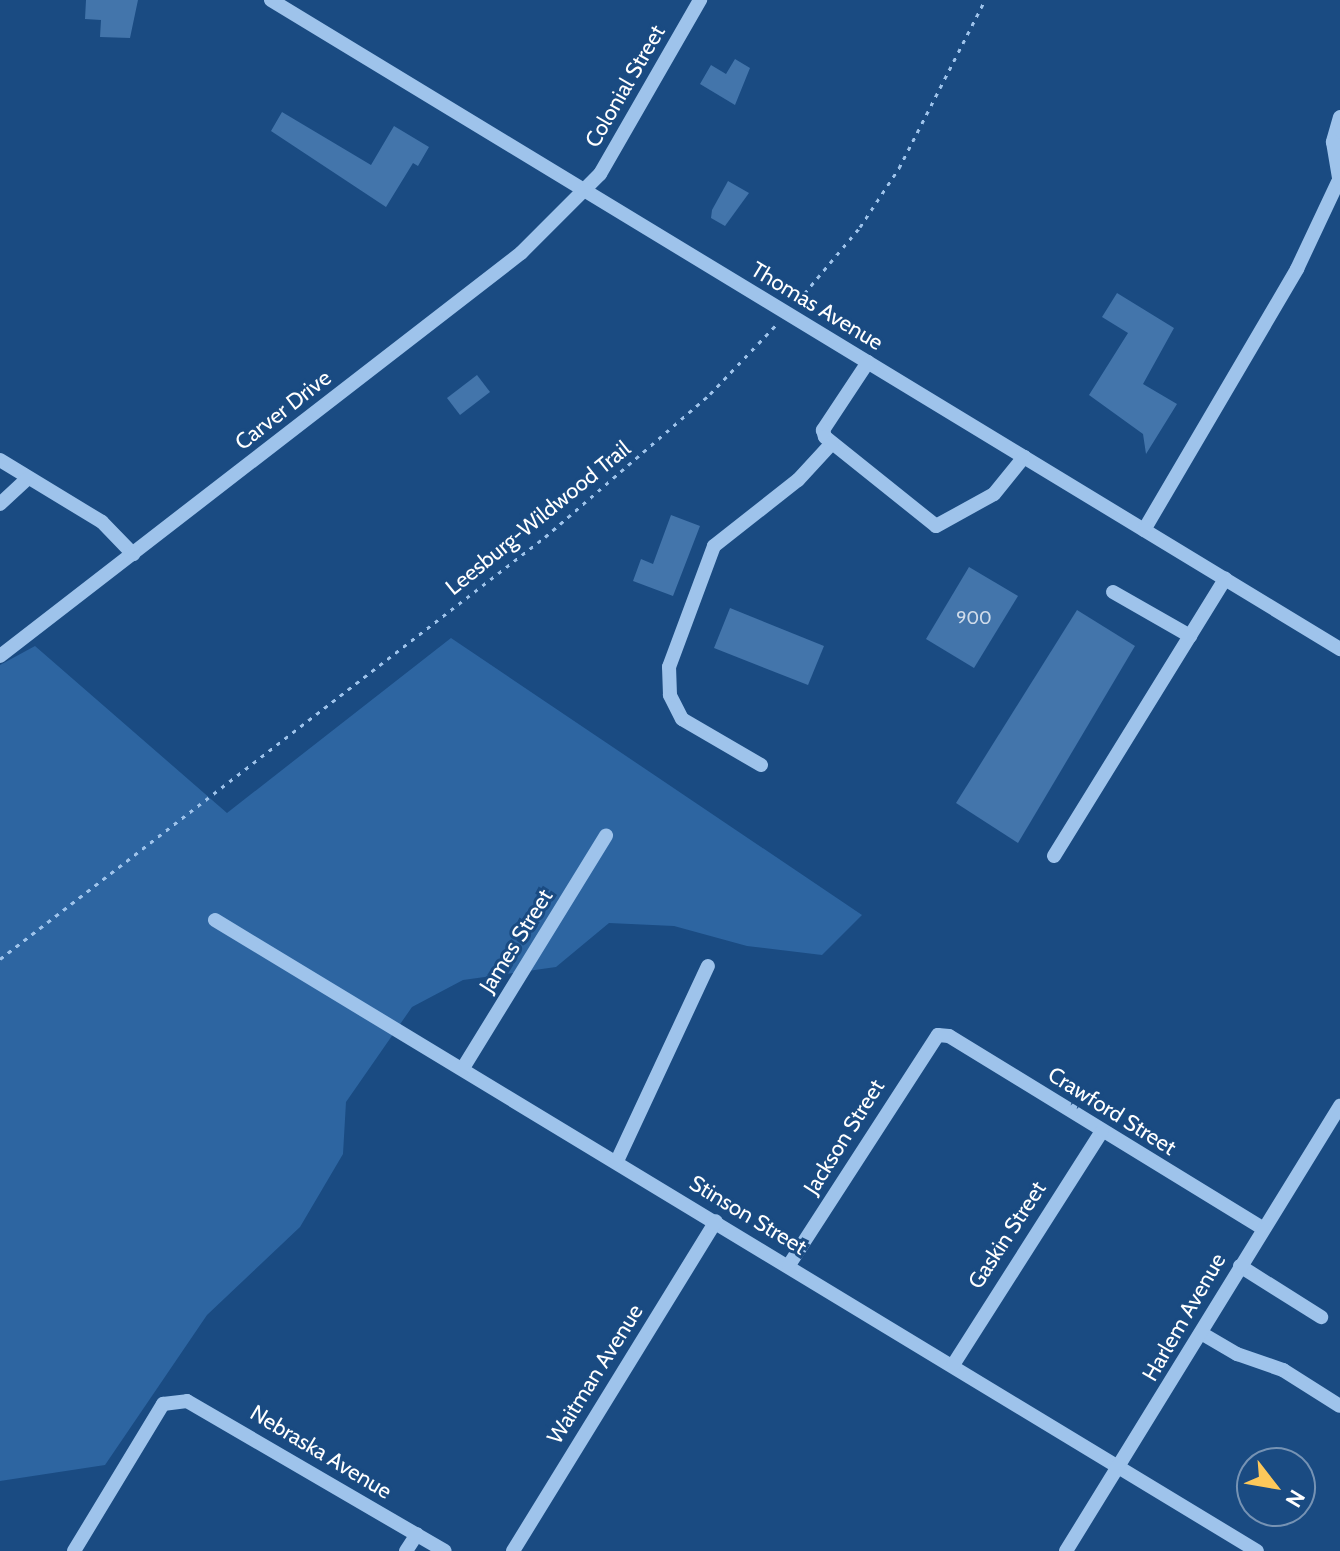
<!DOCTYPE html>
<style>
body{margin:0}
#map{position:relative;width:1340px;height:1551px;overflow:hidden;background:#1a4b82;font-family:Cabin,sans-serif}
div>[style]{position:absolute}
.green>*{inset:0;background:#2d65a1}
.building>*{inset:0;background:#4375ab}
.path>*{height:3px;margin-top:-1.5px;transform-origin:0;background:repeating-linear-gradient(90deg,#9ec3eb 0 4px,transparent 0 10px)}
.minor>*{height:14px;margin:-7px;padding:0 7px;transform-origin:7px;border-radius:7px;background:#9ec3eb}
span{translate:-50% -50%;white-space:nowrap;text-align:center;line-height:1.15;-webkit-text-stroke:6px #1a4b82;paint-order:stroke}
.number-label{font-size:18px;color:#d0dcea}
.number-label span{-webkit-text-stroke-width:0}
.street-label{font-size:22px;color:#fff}
.north{position:absolute;left:1236px;top:1447px;width:80px;height:80px;box-sizing:border-box;background:#1a4b82;border:2px solid #7693b4;border-radius:50%;rotate:121deg;font-size:22px;font-weight:700;line-height:32px;text-align:center;color:#fff}
.north::after{content:'';display:block;margin:auto;width:28px;height:36px;background:#fdc85a;clip-path:polygon(50% 0,100% 100%,50% 72%,0 100%)}
</style>
<div id="map">
<div class="green">
<div style="clip-path:polygon(451px 638px,862px 915px,822px 955px,747px 946px,674px 926px,609px 923px,556px 967px,463px 980px,412px 1007px,346px 1102px,343px 1154px,300px 1227px,207px 1315px,105px 1465px,0 1481px,0 665px,35px 646px,227px 813px)"></div>
</div>
<div class="building">
<div style="clip-path:polygon(86px 0,138px 0,130px 38px,100px 37px,101px 20px,85px 19px)"></div>
<div style="clip-path:polygon(735px 59px,750px 68px,735px 105px,700px 84px,711px 65px,726px 74px)"></div>
<div style="clip-path:polygon(282px 112px,371px 165px,394px 126px,429px 147px,418px 166px,413px 163px,386px 207px,271px 131px)"></div>
<div style="clip-path:polygon(728px 181px,749px 193px,725px 226px,711px 218px,712px 210px)"></div>
<div style="clip-path:polygon(1117px 293px,1174px 328px,1143px 384px,1177px 404px,1146px 454px,1143px 434px,1089px 395px,1128px 333px,1102px 317px)"></div>
<div style="clip-path:polygon(477px 375px,490px 392px,460px 415px,447px 398px)"></div>
<div style="clip-path:polygon(671px 515px,700px 526px,673px 596px,633px 581px,641px 559px,653px 564px)"></div>
<div style="clip-path:polygon(969px 567px,1018px 596px,974px 668px,926px 639px)"></div>
<div style="clip-path:polygon(730px 608px,824px 646px,808px 685px,714px 648px)"></div>
<div style="clip-path:polygon(1077px 610px,1135px 646px,1018px 843px,956px 803px)"></div>
</div>
<div class="path">
<div style="left:798px;top:301px;width:97px;rotate:-50deg"></div>
<div style="left:860px;top:227px;width:71px;rotate:-56.5deg"></div>
<div style="left:899px;top:168px;width:189px;rotate:-62.9deg"></div>
<div style="left:0;top:959px;width:689px;rotate:-37.75deg"></div>
<div style="left:545px;top:537px;width:218px;rotate:-40.9deg"></div>
<div style="left:710px;top:394px;width:97px;rotate:-46.3deg"></div>
</div>
<div class="minor">
<div style="left:271px;top:0;width:1251px;rotate:31.26deg"></div>
<div style="left:1340px;top:117px;width:26px;rotate:106deg"></div>
<div style="left:1333px;top:142px;width:43px;rotate:80.5deg"></div>
<div style="left:868px;top:362px;width:82px;rotate:123.5deg"></div>
<div style="left:823px;top:430px;width:7px;rotate:74deg"></div>
<div style="left:825px;top:437px;width:142px;rotate:38.7deg"></div>
<div style="left:936px;top:526px;width:66px;rotate:-28.9deg"></div>
<div style="left:994px;top:494px;width:48px;rotate:-51deg"></div>
<div style="left:0;top:460px;width:119px;rotate:31.3deg"></div>
<div style="left:102px;top:522px;width:45px;rotate:45.9deg"></div>
<div style="left:0;top:504px;width:37px;rotate:-43deg"></div>
<div style="left:1144px;top:530px;width:303px;rotate:-59.6deg"></div>
<div style="left:1297px;top:269px;width:96px;rotate:-64.8deg"></div>
<div style="left:1113px;top:592px;width:89px;rotate:29.7deg"></div>
<div style="left:0;top:656px;width:659px;rotate:-37.72deg"></div>
<div style="left:521px;top:253px;width:112px;rotate:-45deg"></div>
<div style="left:600px;top:174px;width:201px;rotate:-60.1deg"></div>
<div style="left:761px;top:765px;width:91px;rotate:-149.8deg"></div>
<div style="left:682px;top:719px;width:27px;rotate:-117deg"></div>
<div style="left:670px;top:695px;width:28px;rotate:-92deg"></div>
<div style="left:669px;top:667px;width:129px;rotate:-69.6deg"></div>
<div style="left:714px;top:546px;width:107px;rotate:-38.2deg"></div>
<div style="left:798px;top:480px;width:50px;rotate:-47.4deg"></div>
<div style="left:1054px;top:856px;width:326px;rotate:-58.3deg"></div>
<div style="left:215px;top:920px;width:1218px;rotate:31.2deg"></div>
<div style="left:463px;top:1068px;width:273px;rotate:-58.4deg"></div>
<div style="left:617px;top:1161px;width:215px;rotate:-65deg"></div>
<div style="left:789px;top:1265px;width:274px;rotate:-57.1deg"></div>
<div style="left:938px;top:1035px;width:11px;rotate:5deg"></div>
<div style="left:949px;top:1036px;width:367px;rotate:31.5deg"></div>
<div style="left:1240px;top:1266px;width:96px;rotate:32.2deg"></div>
<div style="left:1201px;top:1333px;width:42px;rotate:30.3deg"></div>
<div style="left:1237px;top:1354px;width:49px;rotate:19.2deg"></div>
<div style="left:1283px;top:1370px;width:67px;rotate:32.3deg"></div>
<div style="left:953px;top:1365px;width:277px;rotate:-57.5deg"></div>
<div style="left:74px;top:1551px;width:172px;rotate:-58.8deg"></div>
<div style="left:163px;top:1404px;width:24px;rotate:-7deg"></div>
<div style="left:187px;top:1401px;width:298px;rotate:30.2deg"></div>
<div style="left:406px;top:1551px;width:20px;rotate:-57deg"></div>
<div style="left:513px;top:1551px;width:387px;rotate:-58.4deg"></div>
<div style="left:1066px;top:1551px;width:523px;rotate:-58.38deg"></div>
</div>
<div class="number-label">
<span style="left:974px;top:618px">900</span>
</div>
<div class="street-label">
<span style="left:625px;top:86px;rotate:-60deg">Colonial Street</span>
<span style="left:817px;top:306px;rotate:31deg">Thomas Avenue</span>
<span style="left:283px;top:410px;rotate:-38deg">Carver Drive</span>
<span style="left:538px;top:518px;rotate:-39deg">Leesburg-Wildwood Trail</span>
<span style="left:516px;top:941px;rotate:-58deg">James Street</span>
<span style="left:1112px;top:1111px;rotate:32deg">Crawford Street</span>
<span style="left:844px;top:1137px;rotate:-58deg">Jackson Street</span>
<span style="left:748px;top:1215px;rotate:31deg">Stinson Street</span>
<span style="left:1007px;top:1235px;rotate:-57deg">Gaskin Street</span>
<span style="left:1184px;top:1317px;rotate:-60deg">Harlem Avenue</span>
<span style="left:595px;top:1374px;rotate:-58deg">Waitman Avenue</span>
<span style="left:321px;top:1452px;rotate:31deg">Nebraska Avenue</span>
</div>
<div class="north">N</div>
</div>
